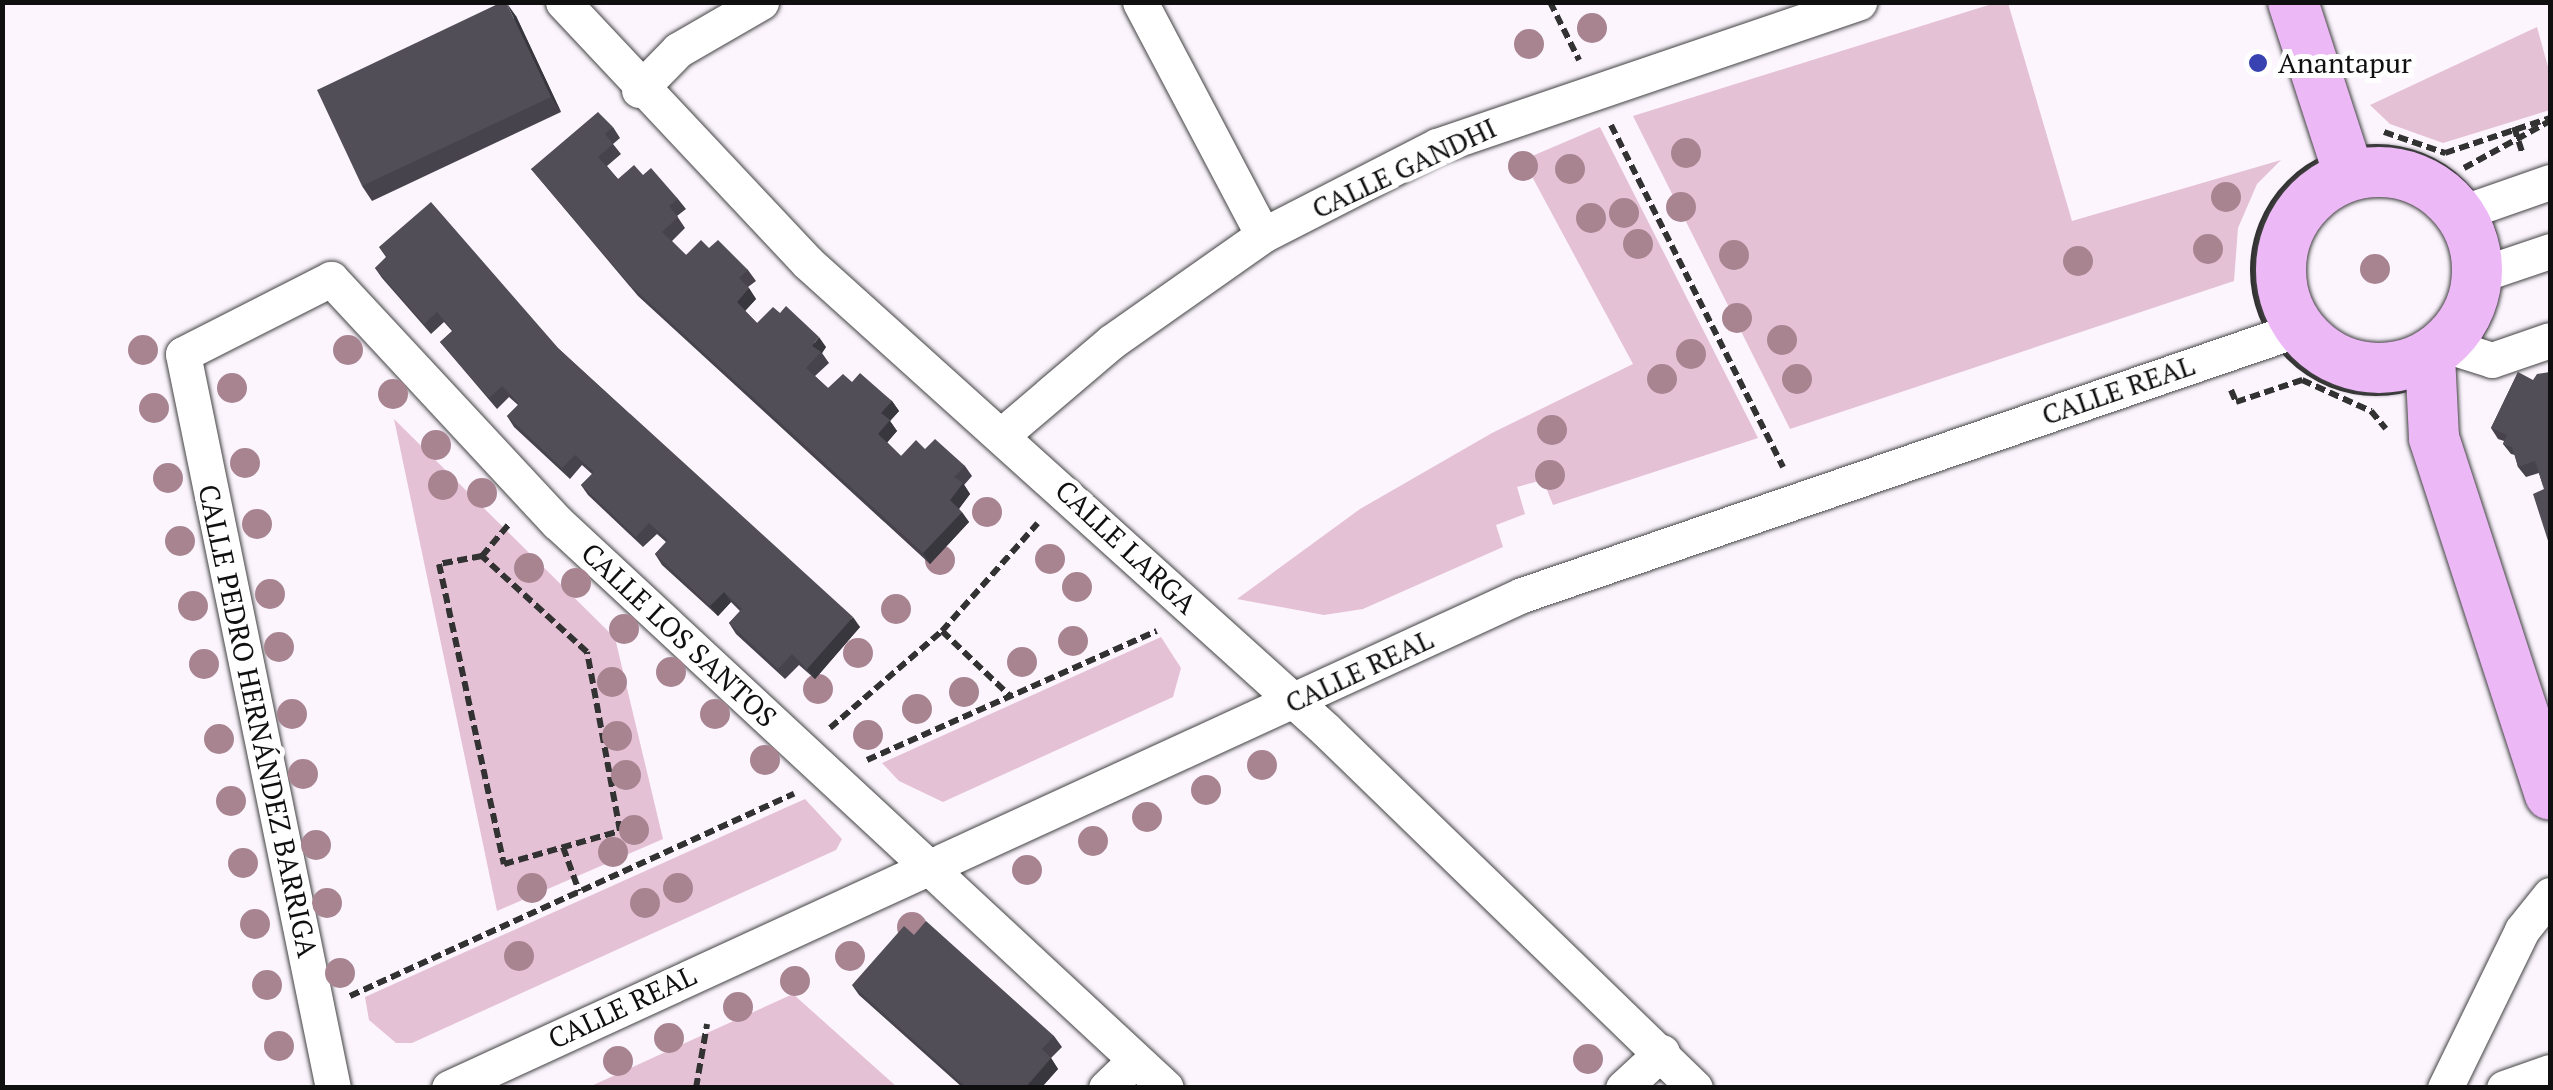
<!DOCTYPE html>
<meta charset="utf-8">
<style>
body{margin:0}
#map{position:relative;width:2553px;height:1090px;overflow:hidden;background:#fcf5fe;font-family:"PT Serif",serif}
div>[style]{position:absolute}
.green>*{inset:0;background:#e5c1d5}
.path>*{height:6px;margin-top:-3px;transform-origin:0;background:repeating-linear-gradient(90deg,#323232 0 10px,transparent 0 15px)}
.path>.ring{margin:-3px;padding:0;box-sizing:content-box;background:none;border:6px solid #323232;border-radius:50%}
.roads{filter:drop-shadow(0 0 2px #434343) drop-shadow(0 0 2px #434343)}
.street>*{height:35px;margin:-17.5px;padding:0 17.5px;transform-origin:17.5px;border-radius:17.5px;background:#fff}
.secondary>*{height:50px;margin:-25px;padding:0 25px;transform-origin:25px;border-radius:25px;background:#ecb8f6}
.secondary>.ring{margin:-25px;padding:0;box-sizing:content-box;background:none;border:50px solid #ecb8f6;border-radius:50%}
.trees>*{width:30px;height:30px;margin:-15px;border-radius:50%;background:#a78490}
.wall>*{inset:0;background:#46434c}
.shaded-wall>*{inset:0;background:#39373e}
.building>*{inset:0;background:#514e58}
.dots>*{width:28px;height:28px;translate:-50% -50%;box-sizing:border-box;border:5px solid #fff;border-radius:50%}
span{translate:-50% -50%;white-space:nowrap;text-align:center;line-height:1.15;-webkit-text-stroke:10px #fff;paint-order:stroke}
.poi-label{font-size:28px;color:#101010}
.left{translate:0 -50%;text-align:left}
.street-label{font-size:28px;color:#101010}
.frame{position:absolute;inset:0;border:5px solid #101010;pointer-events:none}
</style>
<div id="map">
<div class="green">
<div style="clip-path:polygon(1995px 3px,2008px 3px,2072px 221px,2281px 160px,2257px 184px,2238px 228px,2234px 281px,1790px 429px,1633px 116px)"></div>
<div style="clip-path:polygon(2537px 27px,2550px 74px,2550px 110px,2443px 143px,2390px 124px,2370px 105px)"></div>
<div style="clip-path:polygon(1600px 127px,1758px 438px,1553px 505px,1543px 480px,1517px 487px,1525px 514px,1496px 525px,1503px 547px,1363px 609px,1324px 615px,1237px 599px,1360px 509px,1492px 433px,1633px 364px,1523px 160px)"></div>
<div style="clip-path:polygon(394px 419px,615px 638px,663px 839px,497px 911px)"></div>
<div style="clip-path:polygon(1161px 637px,1181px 668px,1173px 697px,943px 802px,899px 781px,882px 763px)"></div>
<div style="clip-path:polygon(805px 799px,842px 839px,836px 850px,412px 1043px,396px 1043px,369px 1020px,365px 997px)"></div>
<div style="clip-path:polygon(793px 994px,897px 1087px,589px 1087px,718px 1028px)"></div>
</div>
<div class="path">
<div style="left:1550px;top:2px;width:65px;rotate:63.4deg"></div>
<div style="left:1611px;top:125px;width:383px;rotate:63.3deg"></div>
<div style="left:2514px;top:127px;width:29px;rotate:72deg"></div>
<div style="left:2384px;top:132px;width:65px;rotate:19deg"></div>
<div style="left:2445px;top:153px;width:111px;rotate:-18.4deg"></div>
<div class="ring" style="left:2253px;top:147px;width:240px;height:240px"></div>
<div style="left:2464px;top:168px;width:98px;rotate:-28.7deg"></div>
<div style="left:2231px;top:390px;width:13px;rotate:67deg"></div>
<div style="left:2236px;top:402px;width:70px;rotate:-18.4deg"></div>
<div style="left:2302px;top:380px;width:76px;rotate:24.2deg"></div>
<div style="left:2371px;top:411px;width:23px;rotate:50deg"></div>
<div style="left:482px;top:556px;width:44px;rotate:169.5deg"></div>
<div style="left:439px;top:564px;width:307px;rotate:77.8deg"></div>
<div style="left:504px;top:864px;width:121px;rotate:-15.9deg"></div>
<div style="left:620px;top:831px;width:182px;rotate:-100.4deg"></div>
<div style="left:587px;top:652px;width:142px;rotate:-137.6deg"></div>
<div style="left:482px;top:556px;width:43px;rotate:-49.7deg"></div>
<div style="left:942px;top:631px;width:94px;rotate:43.7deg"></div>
<div style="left:830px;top:728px;width:148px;rotate:-40.9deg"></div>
<div style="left:942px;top:631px;width:144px;rotate:-48.4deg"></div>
<div style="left:867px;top:760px;width:317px;rotate:-24deg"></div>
<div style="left:563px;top:847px;width:47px;rotate:70deg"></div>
<div style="left:350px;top:996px;width:488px;rotate:-24.5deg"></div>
<div style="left:696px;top:1088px;width:65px;rotate:-80.2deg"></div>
</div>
<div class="roads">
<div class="street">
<div style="left:563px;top:2px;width:357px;rotate:46.8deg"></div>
<div style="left:807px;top:262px;width:699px;rotate:42.04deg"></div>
<div style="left:1326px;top:730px;width:514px;rotate:44.13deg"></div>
<div style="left:1140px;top:2px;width:263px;rotate:62.2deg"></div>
<div style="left:639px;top:90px;width:56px;rotate:-45.7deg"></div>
<div style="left:678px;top:50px;width:96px;rotate:-30deg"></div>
<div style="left:2461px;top:213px;width:94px;rotate:-19.2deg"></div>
<div style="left:2479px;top:275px;width:75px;rotate:-18.7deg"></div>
<div style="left:2445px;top:345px;width:49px;rotate:17.7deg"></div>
<div style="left:2492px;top:360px;width:61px;rotate:-19deg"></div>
<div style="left:1003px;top:434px;width:142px;rotate:-40.4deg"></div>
<div style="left:1111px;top:342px;width:186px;rotate:-35.1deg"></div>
<div style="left:1263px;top:235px;width:195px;rotate:-27.1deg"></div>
<div style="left:1437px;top:146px;width:446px;rotate:-18.8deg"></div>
<div style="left:333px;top:1088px;width:749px;rotate:-101.55deg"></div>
<div style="left:183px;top:354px;width:166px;rotate:-26.9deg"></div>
<div style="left:331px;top:279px;width:332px;rotate:47.1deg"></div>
<div style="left:557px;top:522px;width:831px;rotate:42.9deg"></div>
<div style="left:449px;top:1088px;width:1181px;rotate:-24.68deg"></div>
<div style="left:1522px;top:595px;width:821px;rotate:-18.9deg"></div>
<div style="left:1106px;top:1088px;width:40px;rotate:-44deg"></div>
<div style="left:1623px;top:1088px;width:53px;rotate:-42.7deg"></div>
<div style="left:2445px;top:1088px;width:176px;rotate:-64deg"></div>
<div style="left:2522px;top:930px;width:45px;rotate:-51.3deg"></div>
<div style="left:2504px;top:1088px;width:49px;rotate:-19.2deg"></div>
</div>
<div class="secondary">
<div style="left:2293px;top:2px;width:181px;rotate:72deg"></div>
<div class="ring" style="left:2281px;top:172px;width:146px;height:146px"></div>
<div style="left:2430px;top:356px;width:82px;rotate:87.2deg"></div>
<div style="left:2434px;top:438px;width:375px;rotate:72deg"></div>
</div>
</div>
<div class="trees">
<div style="left:1592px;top:28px"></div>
<div style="left:1529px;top:44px"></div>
<div style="left:1686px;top:153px"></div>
<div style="left:1523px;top:166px"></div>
<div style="left:1570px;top:169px"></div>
<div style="left:2226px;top:197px"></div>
<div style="left:1681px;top:207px"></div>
<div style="left:1624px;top:213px"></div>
<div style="left:1591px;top:218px"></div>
<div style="left:1638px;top:244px"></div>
<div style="left:2208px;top:249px"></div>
<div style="left:1734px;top:255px"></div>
<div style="left:2078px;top:261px"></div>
<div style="left:2375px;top:269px"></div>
<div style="left:1737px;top:318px"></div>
<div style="left:1782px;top:340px"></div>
<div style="left:143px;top:350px"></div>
<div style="left:348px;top:350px"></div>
<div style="left:1691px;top:354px"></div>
<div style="left:1662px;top:379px"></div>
<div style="left:1797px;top:379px"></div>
<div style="left:232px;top:388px"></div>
<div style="left:393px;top:394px"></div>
<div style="left:154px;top:408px"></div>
<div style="left:1552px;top:430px"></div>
<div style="left:436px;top:445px"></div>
<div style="left:245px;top:463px"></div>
<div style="left:1550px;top:475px"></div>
<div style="left:168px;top:478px"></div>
<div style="left:443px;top:485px"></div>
<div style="left:482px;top:493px"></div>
<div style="left:987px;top:512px"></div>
<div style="left:257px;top:524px"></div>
<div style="left:180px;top:541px"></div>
<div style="left:1050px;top:559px"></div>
<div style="left:940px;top:560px"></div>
<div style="left:529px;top:568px"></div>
<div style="left:576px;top:583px"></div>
<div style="left:1077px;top:587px"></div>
<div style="left:270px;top:594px"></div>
<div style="left:193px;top:606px"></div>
<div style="left:896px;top:609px"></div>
<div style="left:624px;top:629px"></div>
<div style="left:1073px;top:641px"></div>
<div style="left:279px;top:647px"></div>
<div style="left:858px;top:653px"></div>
<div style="left:1022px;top:662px"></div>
<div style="left:204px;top:664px"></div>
<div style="left:671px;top:672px"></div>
<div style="left:612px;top:682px"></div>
<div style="left:818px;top:689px"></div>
<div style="left:964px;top:692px"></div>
<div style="left:917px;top:709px"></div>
<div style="left:292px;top:714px"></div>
<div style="left:715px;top:714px"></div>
<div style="left:868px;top:735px"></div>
<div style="left:617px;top:736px"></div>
<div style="left:219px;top:739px"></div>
<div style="left:765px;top:760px"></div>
<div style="left:1262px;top:765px"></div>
<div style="left:303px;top:774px"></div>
<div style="left:626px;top:775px"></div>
<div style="left:1206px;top:790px"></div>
<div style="left:231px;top:801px"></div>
<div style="left:1147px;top:817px"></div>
<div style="left:634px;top:830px"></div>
<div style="left:1093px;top:841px"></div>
<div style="left:316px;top:845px"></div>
<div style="left:613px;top:852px"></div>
<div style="left:243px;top:863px"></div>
<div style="left:1027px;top:870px"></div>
<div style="left:532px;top:888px"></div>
<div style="left:678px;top:888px"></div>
<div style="left:327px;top:903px"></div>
<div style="left:645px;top:903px"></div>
<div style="left:255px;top:924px"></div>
<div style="left:912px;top:927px"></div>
<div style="left:519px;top:956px"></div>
<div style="left:850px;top:956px"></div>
<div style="left:340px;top:973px"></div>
<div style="left:795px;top:981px"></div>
<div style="left:267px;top:985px"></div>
<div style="left:738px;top:1007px"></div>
<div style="left:669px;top:1038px"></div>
<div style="left:279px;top:1046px"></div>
<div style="left:1588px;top:1059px"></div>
<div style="left:618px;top:1061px"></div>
</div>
<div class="wall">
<div style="clip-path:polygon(516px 16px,561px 112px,372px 201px,362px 186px)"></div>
<div style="clip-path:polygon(613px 127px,620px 138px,613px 144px,621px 154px,607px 166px,618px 179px,643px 175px,678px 199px,686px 209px,677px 216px,685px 228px,672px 241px,686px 255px,709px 248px,748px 270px,756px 281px,748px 287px,756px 299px,745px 311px,757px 323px,826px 347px,822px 353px,829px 363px,815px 376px,828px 388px,852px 382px,892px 401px,899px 411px,890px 421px,897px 431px,887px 442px,901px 456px,925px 449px,965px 466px,972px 476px,964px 485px,970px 494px,959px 509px,969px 522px,930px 564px,638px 296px,531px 169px)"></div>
<div style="clip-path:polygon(379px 247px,559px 349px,860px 627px,815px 679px,799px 665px,785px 679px,736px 634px,729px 623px,740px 611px,731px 602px,718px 616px,662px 565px,655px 554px,666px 542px,657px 534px,643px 547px,588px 495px,581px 485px,592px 474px,582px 465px,570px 479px,514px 427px,507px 416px,518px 405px,509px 397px,497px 409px,440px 342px,452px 331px,444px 322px,431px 334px,382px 278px,375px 268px,386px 257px)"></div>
<div style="clip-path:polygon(2518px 372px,2544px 489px,2539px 473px,2526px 477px,2518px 467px,2515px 455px,2511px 454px,2503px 444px,2504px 441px,2498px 439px,2491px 428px)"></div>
<div style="clip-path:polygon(852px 985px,1054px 1036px,1062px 1047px,1051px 1058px,1058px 1069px,1041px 1088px,963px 1088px,859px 995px)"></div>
</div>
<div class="shaded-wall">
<div style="clip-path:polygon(506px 2px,516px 16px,561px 112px,551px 97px)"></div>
<div style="clip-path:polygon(749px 288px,756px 299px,744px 312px,737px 302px)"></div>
<div style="clip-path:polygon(819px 337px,826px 347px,822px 353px,812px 346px)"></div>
<div style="clip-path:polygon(892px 401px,899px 411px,890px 421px,897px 431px,886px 444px,878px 434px,881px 413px)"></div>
<div style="clip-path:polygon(963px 483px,970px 494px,957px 511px,950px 500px)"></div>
<div style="clip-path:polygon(962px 512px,969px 522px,930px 564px,923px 553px)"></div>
<div style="clip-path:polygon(724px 592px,731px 602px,718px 616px,710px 606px)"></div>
<div style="clip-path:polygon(853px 617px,860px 627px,815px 679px,807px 669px)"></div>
<div style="clip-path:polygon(1051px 1058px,1058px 1069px,1041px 1088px,1025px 1088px)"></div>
</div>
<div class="building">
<div style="clip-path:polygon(502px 2px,506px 2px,551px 97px,362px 186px,317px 90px)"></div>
<div style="clip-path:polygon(598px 112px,613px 127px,605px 134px,613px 144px,598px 157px,618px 179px,634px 165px,643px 175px,651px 168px,678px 199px,669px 206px,678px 217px,662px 232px,686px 255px,701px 240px,709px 248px,718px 240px,748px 270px,739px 278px,749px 288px,737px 302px,757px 323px,773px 307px,780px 313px,786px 306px,819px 337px,812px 346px,821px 352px,806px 368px,828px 388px,843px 374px,852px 382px,860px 373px,892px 401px,881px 413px,890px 420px,878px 434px,901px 456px,916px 440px,925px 449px,935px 439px,965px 466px,954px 477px,963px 483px,950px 500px,962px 512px,923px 553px,631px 286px,531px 169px)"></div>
<div style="clip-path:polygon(431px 202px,559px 349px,853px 617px,807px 669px,792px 654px,778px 669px,729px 623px,742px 609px,724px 592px,710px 606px,655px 554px,668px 540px,649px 523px,636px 537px,581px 485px,594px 472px,575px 455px,562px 468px,507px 416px,519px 404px,511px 395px,502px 386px,489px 398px,440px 342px,453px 331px,437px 312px,424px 324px,375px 268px,387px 257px,379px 247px)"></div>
<div style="clip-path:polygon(2518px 372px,2533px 380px,2537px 374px,2550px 372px,2550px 547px,2533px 494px,2544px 489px,2535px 461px,2518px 467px,2512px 447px,2503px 444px,2507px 435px,2491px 428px)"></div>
<div style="clip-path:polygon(926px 921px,1054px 1036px,1042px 1049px,1051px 1058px,1025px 1088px,967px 1088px,852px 985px,904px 926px,914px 935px)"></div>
</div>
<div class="dots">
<div style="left:2258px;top:63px;background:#3842b1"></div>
</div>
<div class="poi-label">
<span class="left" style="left:2278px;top:63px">Anantapur</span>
</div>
<div class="street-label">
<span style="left:1404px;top:168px;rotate:-25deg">CALLE GANDHI</span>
<span style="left:2118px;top:390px;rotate:-19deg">CALLE REAL</span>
<span style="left:1126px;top:547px;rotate:43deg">CALLE LARGA</span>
<span style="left:679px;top:635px;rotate:43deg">CALLE LOS SANTOS</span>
<span style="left:1359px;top:671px;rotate:-25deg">CALLE REAL</span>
<span style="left:258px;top:721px;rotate:78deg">CALLE PEDRO HERNÁNDEZ BARRIGA</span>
<span style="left:622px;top:1007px;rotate:-25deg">CALLE REAL</span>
</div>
<div class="frame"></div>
</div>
